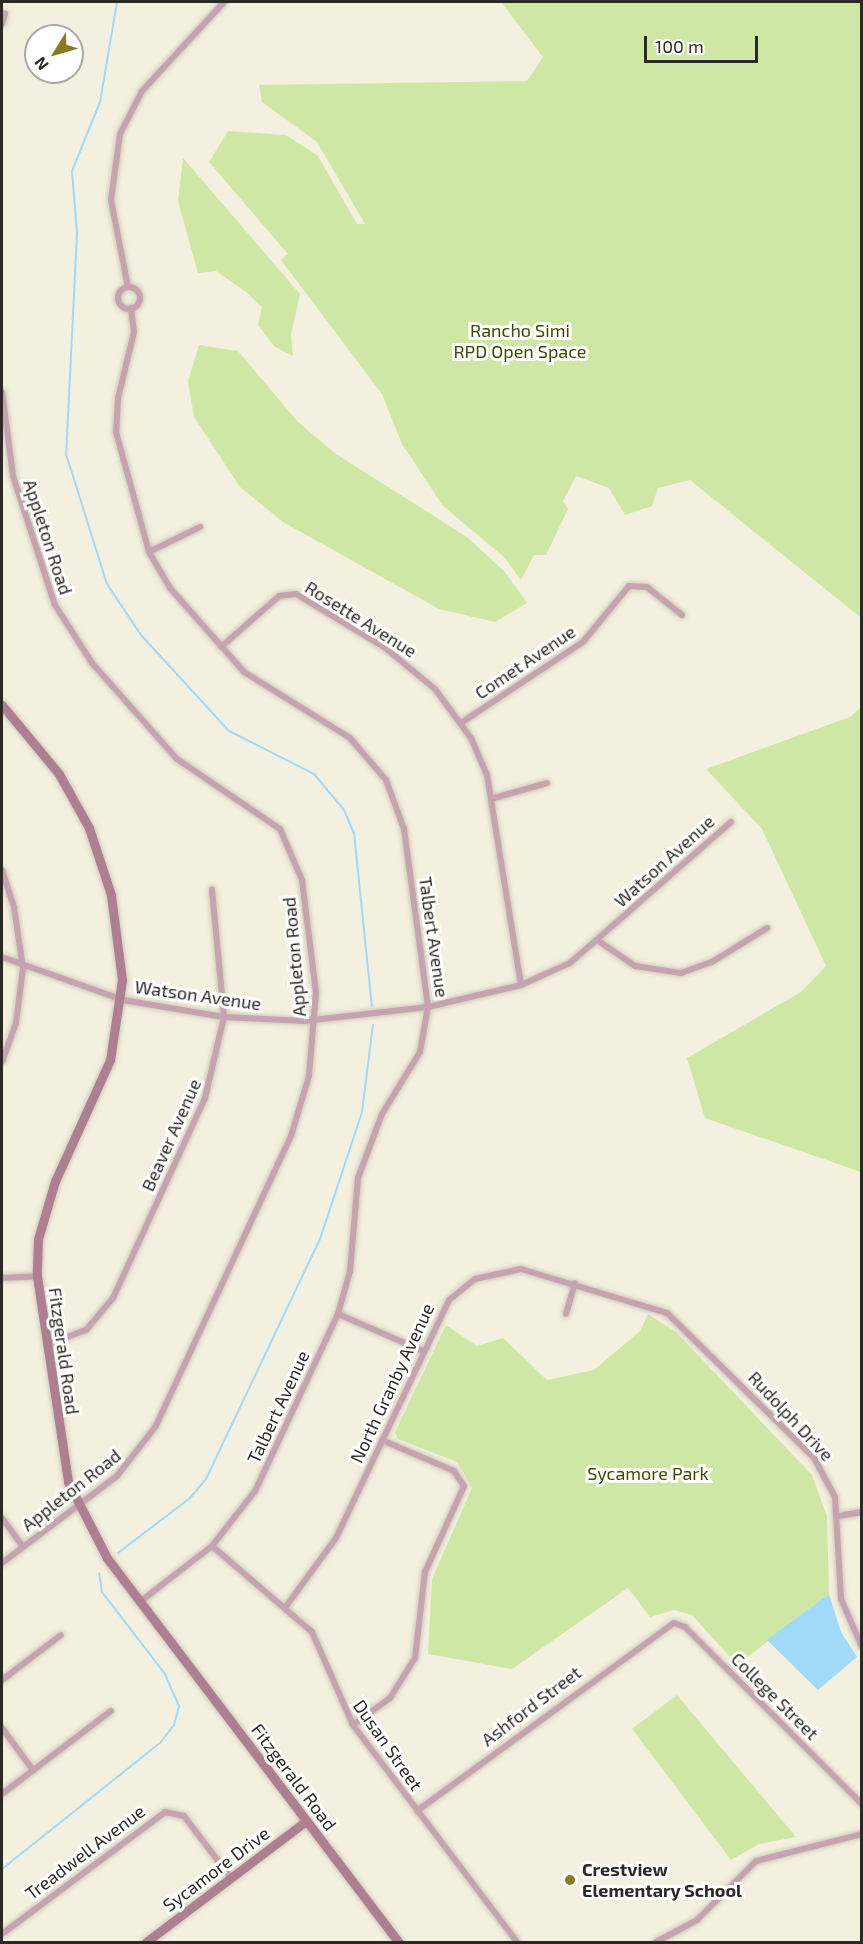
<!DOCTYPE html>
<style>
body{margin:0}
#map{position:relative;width:863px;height:1944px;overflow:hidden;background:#f4f0df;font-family:"Exo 2",sans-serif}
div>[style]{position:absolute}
.green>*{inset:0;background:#cee7a5}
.water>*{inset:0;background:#a1d9f9}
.stream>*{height:2px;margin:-1px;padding:0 1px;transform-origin:1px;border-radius:1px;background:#a1d9f9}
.roads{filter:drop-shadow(0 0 2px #d0ccbd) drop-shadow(0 0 2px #d0ccbd)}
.street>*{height:6px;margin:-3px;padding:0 3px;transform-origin:3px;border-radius:3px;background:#c5a4af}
.street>.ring{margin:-3px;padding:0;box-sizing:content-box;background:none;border:6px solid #c5a4af;border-radius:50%}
.secondary>*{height:9px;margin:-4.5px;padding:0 4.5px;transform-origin:4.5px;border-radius:4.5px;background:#ae7f90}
.dots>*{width:16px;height:16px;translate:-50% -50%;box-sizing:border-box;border:3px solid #fff;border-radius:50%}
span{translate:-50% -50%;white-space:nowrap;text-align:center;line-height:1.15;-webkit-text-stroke:6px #fff;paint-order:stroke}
.park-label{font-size:18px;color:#394d02}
.street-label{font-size:18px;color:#2b2923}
.poi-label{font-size:18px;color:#2b2923;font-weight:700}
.left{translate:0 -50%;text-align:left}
.frame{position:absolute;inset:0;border:3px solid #2b2923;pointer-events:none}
.north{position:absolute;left:24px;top:24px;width:60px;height:60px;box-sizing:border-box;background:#fff;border:2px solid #aaa9a7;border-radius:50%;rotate:233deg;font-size:16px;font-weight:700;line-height:24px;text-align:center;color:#2b2923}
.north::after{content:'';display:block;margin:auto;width:21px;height:27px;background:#887b21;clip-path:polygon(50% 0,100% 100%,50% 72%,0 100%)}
.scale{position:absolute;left:644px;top:36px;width:114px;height:27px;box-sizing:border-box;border:3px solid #2b2923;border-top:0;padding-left:8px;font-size:18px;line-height:21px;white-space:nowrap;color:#2b2923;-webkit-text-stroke:4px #fff;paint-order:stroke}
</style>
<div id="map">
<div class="green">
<div style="clip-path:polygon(501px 2px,861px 2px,861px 629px,860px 617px,690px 480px,658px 488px,652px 506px,625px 515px,609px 488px,576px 476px,563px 501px,568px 509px,546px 555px,534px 555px,521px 580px,504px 557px,443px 506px,402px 444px,382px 394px,281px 260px,288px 254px,209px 162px,228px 131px,286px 135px,318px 156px,357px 224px,365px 224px,317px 142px,262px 102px,259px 85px,527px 81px,543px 57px)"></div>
<div style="clip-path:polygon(183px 158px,300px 294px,291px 335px,293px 356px,275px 347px,258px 325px,262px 307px,246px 292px,216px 271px,198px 273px,178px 201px)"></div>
<div style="clip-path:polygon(199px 345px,238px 351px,298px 422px,336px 454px,467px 537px,505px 572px,527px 603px,495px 622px,439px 609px,283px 522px,240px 487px,194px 417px,188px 381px)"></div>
<div style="clip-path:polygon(861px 707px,861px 1172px,705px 1118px,687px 1058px,801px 992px,826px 966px,762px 829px,706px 769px,850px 717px)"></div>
<div style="clip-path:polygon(648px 1314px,676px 1332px,812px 1475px,827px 1516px,829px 1594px,737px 1665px,692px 1615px,674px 1610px,650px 1617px,628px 1588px,512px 1669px,428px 1654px,432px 1579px,472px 1488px,457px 1462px,398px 1439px,395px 1432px,446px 1325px,477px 1346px,503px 1338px,547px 1380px,594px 1370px,640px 1331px)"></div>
<div style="clip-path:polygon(677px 1695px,796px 1837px,759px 1844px,731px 1860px,632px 1729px)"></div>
</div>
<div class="water">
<div style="clip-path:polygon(829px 1594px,841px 1632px,857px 1657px,818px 1690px,767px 1640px)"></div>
</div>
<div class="stream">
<div style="left:117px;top:2px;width:101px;rotate:99.6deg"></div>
<div style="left:100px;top:102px;width:74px;rotate:112.1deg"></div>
<div style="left:72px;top:171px;width:62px;rotate:85.4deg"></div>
<div style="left:77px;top:233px;width:221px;rotate:92.8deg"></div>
<div style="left:66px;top:454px;width:136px;rotate:72.5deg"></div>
<div style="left:107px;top:584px;width:61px;rotate:56.3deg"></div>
<div style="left:141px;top:635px;width:130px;rotate:47.5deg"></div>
<div style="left:229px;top:731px;width:95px;rotate:26.8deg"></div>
<div style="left:314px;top:774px;width:47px;rotate:50.2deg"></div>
<div style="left:344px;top:810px;width:25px;rotate:67deg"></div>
<div style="left:354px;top:833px;width:174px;rotate:84.1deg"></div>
<div style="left:118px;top:1553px;width:91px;rotate:-37.4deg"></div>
<div style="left:190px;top:1498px;width:25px;rotate:-50deg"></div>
<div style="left:206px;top:1479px;width:266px;rotate:-64.6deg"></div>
<div style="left:320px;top:1239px;width:134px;rotate:-71.7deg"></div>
<div style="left:362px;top:1112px;width:88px;rotate:-82.8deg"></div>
<div style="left:2px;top:1869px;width:202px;rotate:-38.6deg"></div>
<div style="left:160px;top:1743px;width:23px;rotate:-52deg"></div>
<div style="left:174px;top:1725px;width:20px;rotate:-75deg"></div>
<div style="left:179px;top:1706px;width:35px;rotate:-114deg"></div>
<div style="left:165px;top:1674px;width:103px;rotate:-127.5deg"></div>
<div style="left:102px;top:1592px;width:19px;rotate:-99deg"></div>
</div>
<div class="roads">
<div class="street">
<div style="left:2px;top:24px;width:11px;rotate:-75deg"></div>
<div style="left:128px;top:287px;width:89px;rotate:-101.1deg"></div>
<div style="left:111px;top:200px;width:67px;rotate:-82.2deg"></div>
<div style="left:120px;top:134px;width:48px;rotate:-62.9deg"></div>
<div style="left:142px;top:91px;width:121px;rotate:-47.3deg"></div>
<div class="ring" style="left:118px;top:287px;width:16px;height:16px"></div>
<div style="left:131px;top:308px;width:24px;rotate:83deg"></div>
<div style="left:134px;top:332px;width:68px;rotate:103.6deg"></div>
<div style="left:118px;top:398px;width:34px;rotate:93deg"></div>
<div style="left:116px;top:432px;width:124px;rotate:74.6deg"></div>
<div style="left:149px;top:552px;width:42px;rotate:59.7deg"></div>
<div style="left:170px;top:588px;width:112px;rotate:48.6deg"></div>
<div style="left:244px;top:672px;width:125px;rotate:31.9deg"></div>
<div style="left:350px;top:738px;width:55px;rotate:49.4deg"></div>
<div style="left:386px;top:780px;width:52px;rotate:69.8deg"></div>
<div style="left:404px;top:829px;width:180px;rotate:82.3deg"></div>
<div style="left:428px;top:1007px;width:46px;rotate:100.1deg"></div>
<div style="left:420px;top:1052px;width:73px;rotate:121.5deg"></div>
<div style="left:382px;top:1114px;width:68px;rotate:110.6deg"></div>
<div style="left:358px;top:1178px;width:93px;rotate:94.9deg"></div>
<div style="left:350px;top:1271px;width:45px;rotate:105.6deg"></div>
<div style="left:338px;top:1314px;width:195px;rotate:115.1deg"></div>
<div style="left:255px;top:1491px;width:70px;rotate:128deg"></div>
<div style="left:212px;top:1546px;width:90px;rotate:142.2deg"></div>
<div style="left:2px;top:392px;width:85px;rotate:82.5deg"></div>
<div style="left:13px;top:476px;width:136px;rotate:72deg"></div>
<div style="left:55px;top:605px;width:69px;rotate:57.5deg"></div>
<div style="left:92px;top:663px;width:128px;rotate:48.5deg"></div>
<div style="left:177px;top:759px;width:125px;rotate:34.2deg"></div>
<div style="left:280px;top:829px;width:56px;rotate:66.7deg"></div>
<div style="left:302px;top:880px;width:113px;rotate:82.9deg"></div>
<div style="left:316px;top:992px;width:84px;rotate:94.8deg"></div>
<div style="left:309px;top:1076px;width:63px;rotate:106.7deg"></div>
<div style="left:291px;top:1136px;width:320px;rotate:115deg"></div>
<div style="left:156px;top:1426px;width:63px;rotate:128deg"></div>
<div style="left:117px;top:1476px;width:144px;rotate:142.9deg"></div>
<div style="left:149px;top:552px;width:57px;rotate:-26.1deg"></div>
<div style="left:221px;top:647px;width:77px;rotate:-41.3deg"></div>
<div style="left:279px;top:596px;width:17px;rotate:-7deg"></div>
<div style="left:296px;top:594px;width:103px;rotate:31.1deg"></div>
<div style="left:384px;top:647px;width:66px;rotate:39.5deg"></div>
<div style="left:435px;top:689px;width:61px;rotate:53.7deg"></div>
<div style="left:471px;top:738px;width:40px;rotate:66.6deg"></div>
<div style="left:487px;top:775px;width:213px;rotate:80.8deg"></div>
<div style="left:461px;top:723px;width:146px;rotate:-33.6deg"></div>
<div style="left:583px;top:642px;width:72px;rotate:-50.6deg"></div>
<div style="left:629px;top:586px;width:18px;rotate:3deg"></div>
<div style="left:647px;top:587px;width:45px;rotate:38.7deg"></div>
<div style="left:494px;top:798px;width:55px;rotate:-15.8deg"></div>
<div style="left:2px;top:870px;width:39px;rotate:72deg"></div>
<div style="left:14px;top:907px;width:62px;rotate:81.6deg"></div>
<div style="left:23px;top:968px;width:55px;rotate:97.3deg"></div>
<div style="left:16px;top:1023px;width:41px;rotate:109.7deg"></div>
<div style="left:600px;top:942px;width:42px;rotate:34.4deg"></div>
<div style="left:635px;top:966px;width:47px;rotate:8.7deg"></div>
<div style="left:681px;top:973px;width:33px;rotate:-20deg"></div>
<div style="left:712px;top:962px;width:65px;rotate:-31.7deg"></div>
<div style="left:2px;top:957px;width:128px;rotate:19.6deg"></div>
<div style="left:123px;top:1000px;width:102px;rotate:9.6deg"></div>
<div style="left:224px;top:1017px;width:80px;rotate:2.9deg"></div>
<div style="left:304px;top:1021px;width:125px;rotate:-6.4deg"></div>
<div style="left:428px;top:1007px;width:96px;rotate:-13.3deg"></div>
<div style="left:521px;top:985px;width:54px;rotate:-24.2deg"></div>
<div style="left:570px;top:963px;width:214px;rotate:-41.2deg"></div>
<div style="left:2px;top:1278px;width:35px;rotate:-3deg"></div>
<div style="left:338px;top:1314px;width:93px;rotate:23.5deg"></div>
<div style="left:566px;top:1314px;width:32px;rotate:-74deg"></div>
<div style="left:46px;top:1345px;width:43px;rotate:-20.6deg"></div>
<div style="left:86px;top:1330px;width:42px;rotate:-49.8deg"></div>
<div style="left:113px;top:1298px;width:220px;rotate:-65.3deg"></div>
<div style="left:205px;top:1098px;width:83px;rotate:-76.8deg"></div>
<div style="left:224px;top:1017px;width:128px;rotate:-95.4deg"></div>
<div style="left:839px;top:1516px;width:23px;rotate:-10deg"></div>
<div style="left:2px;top:1518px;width:36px;rotate:54deg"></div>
<div style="left:212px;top:1546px;width:132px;rotate:40.7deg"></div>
<div style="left:312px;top:1632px;width:102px;rotate:66.2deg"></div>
<div style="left:353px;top:1725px;width:272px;rotate:52.9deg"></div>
<div style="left:287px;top:1605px;width:83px;rotate:-53.8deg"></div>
<div style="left:336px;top:1538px;width:263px;rotate:-64.6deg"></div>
<div style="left:449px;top:1300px;width:33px;rotate:-39deg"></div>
<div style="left:475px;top:1279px;width:47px;rotate:-12.3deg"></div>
<div style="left:521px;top:1269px;width:152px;rotate:16.8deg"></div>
<div style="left:667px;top:1313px;width:206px;rotate:44.6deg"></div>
<div style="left:814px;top:1458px;width:44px;rotate:61.7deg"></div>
<div style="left:835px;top:1497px;width:102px;rotate:86.6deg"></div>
<div style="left:841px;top:1599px;width:52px;rotate:66.4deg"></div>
<div style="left:2px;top:1680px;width:74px;rotate:-37.3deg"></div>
<div style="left:353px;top:1725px;width:46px;rotate:-36.1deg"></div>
<div style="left:390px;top:1698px;width:47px;rotate:-58deg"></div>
<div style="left:415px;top:1658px;width:87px;rotate:-83.4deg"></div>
<div style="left:425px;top:1572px;width:94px;rotate:-65.6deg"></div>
<div style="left:464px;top:1486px;width:18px;rotate:-124deg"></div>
<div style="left:454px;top:1471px;width:78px;rotate:-156.7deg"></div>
<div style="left:2px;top:1728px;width:52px;rotate:53.6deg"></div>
<div style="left:2px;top:1794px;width:137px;rotate:-37.3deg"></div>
<div style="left:417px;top:1811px;width:318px;rotate:-36.2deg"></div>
<div style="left:674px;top:1623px;width:12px;rotate:20deg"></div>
<div style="left:685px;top:1627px;width:250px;rotate:45deg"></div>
<div style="left:2px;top:1934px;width:204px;rotate:-36.8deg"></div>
<div style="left:165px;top:1812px;width:19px;rotate:12deg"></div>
<div style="left:184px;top:1816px;width:78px;rotate:52.8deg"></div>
<div style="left:656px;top:1942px;width:47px;rotate:-28.2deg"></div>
<div style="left:697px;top:1920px;width:83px;rotate:-45deg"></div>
<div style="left:756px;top:1861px;width:109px;rotate:-14.3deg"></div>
</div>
<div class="secondary">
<div style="left:2px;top:705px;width:89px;rotate:50.4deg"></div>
<div style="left:59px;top:774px;width:62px;rotate:60.9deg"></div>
<div style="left:89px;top:828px;width:71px;rotate:71.8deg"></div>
<div style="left:111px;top:895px;width:86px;rotate:82.6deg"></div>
<div style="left:122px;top:980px;width:81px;rotate:98.5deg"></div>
<div style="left:110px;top:1060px;width:133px;rotate:114.4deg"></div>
<div style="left:55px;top:1181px;width:60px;rotate:106.3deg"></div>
<div style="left:38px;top:1239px;width:37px;rotate:92deg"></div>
<div style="left:37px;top:1276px;width:208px;rotate:81.4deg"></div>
<div style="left:68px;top:1482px;width:85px;rotate:62.8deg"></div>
<div style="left:107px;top:1558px;width:482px;rotate:52.8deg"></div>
<div style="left:146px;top:1942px;width:201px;rotate:-37.1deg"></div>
</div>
</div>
<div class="dots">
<div style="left:570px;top:1880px;background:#887b21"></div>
</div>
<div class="park-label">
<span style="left:520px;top:341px">Rancho Simi<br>RPD Open Space</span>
<span style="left:648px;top:1473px">Sycamore Park</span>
</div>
<div class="street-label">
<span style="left:48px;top:537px;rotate:72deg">Appleton Road</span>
<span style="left:361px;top:619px;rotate:32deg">Rosette Avenue</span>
<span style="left:525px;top:662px;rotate:-34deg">Comet Avenue</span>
<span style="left:664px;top:861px;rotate:-42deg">Watson Avenue</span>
<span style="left:434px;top:937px;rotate:82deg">Talbert Avenue</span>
<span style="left:294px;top:957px;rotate:-95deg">Appleton Road</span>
<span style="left:198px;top:995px;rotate:8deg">Watson Avenue</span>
<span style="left:171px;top:1135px;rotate:-66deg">Beaver Avenue</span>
<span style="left:64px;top:1351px;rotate:82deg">Fitzgerald Road</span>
<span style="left:392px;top:1383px;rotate:-65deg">North Granby Avenue</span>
<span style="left:278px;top:1407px;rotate:-65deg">Talbert Avenue</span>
<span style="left:791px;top:1416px;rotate:47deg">Rudolph Drive</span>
<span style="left:71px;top:1490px;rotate:-38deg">Appleton Road</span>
<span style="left:775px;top:1696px;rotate:45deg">College Street</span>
<span style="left:531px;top:1706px;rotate:-37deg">Ashford Street</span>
<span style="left:388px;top:1745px;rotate:55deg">Dusan Street</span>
<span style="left:294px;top:1777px;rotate:53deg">Fitzgerald Road</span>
<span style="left:85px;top:1852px;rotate:-37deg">Treadwell Avenue</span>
<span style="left:216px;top:1869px;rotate:-37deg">Sycamore Drive</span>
</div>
<div class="poi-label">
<span class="left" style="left:582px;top:1880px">Crestview<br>Elementary School</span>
</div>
<div class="frame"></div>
<div class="north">N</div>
<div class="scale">100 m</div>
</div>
